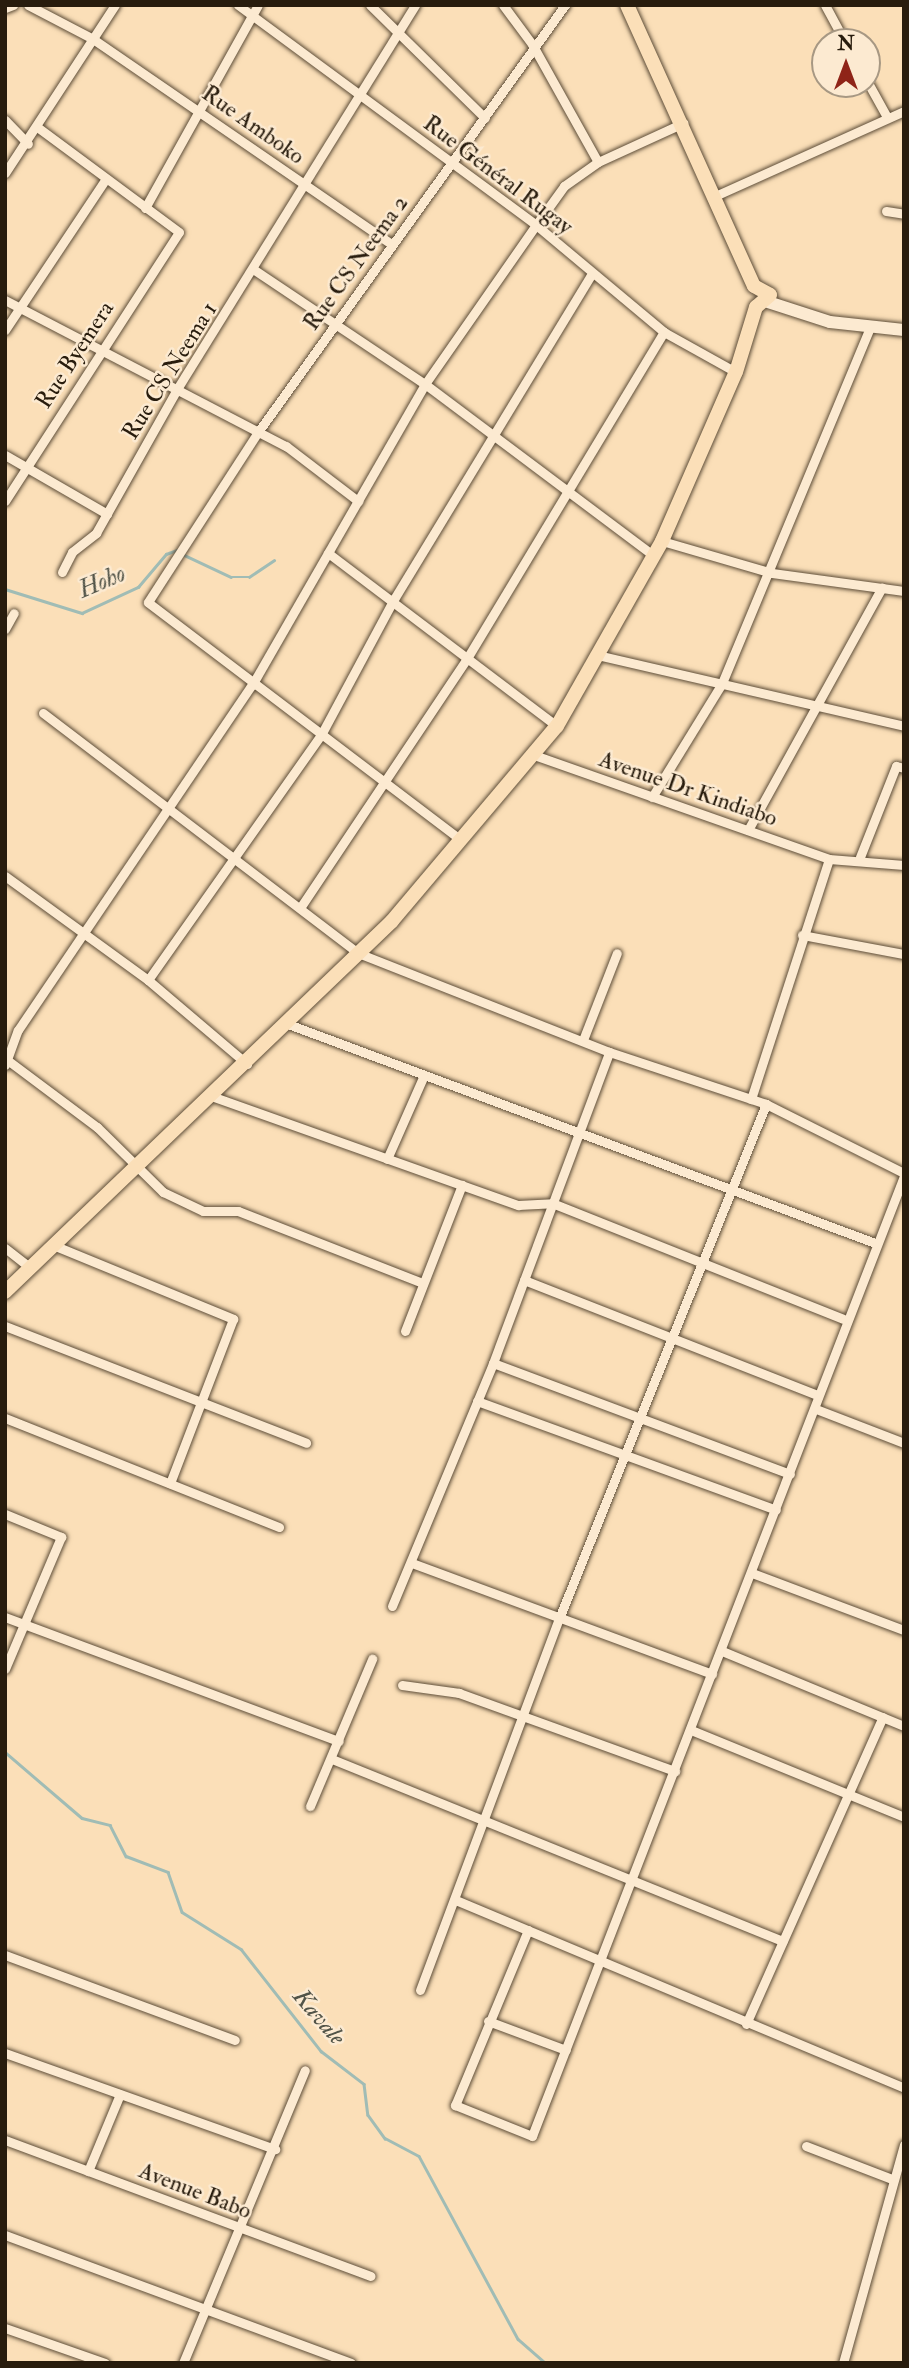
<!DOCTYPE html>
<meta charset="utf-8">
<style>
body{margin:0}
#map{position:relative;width:909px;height:2368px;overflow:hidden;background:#fbdfb8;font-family:"IM FELL Double Pica",serif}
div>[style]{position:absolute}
.stream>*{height:2.5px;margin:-1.25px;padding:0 1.25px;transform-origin:1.25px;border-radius:1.25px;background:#a0bcb5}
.roads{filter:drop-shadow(0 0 2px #5d4d38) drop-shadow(0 0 2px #5d4d38)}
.minor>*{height:9px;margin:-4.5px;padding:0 4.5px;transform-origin:4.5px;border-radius:4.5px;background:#fcead1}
.secondary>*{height:12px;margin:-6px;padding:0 6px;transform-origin:6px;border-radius:6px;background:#fcead1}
.primary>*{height:14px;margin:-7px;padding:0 7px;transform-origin:7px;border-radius:7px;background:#fbdfb8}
span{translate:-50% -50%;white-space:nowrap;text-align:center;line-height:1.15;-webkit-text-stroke:5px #fcead1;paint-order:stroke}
.street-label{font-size:23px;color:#281c0d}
.water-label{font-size:24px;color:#525448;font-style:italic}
.frame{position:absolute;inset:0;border:7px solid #281c0d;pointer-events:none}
.north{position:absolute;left:811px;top:28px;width:70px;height:70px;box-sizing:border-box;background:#fcead1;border:2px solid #a79883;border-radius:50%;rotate:0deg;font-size:19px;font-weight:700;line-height:28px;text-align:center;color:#281c0d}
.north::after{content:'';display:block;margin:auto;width:24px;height:32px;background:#8f2418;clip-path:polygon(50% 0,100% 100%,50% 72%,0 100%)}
</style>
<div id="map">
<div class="stream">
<div style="left:182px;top:554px;width:54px;rotate:25.1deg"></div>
<div style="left:231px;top:577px;width:18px"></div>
<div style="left:249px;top:577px;width:30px;rotate:-34deg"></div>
<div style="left:5px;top:589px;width:81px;rotate:17.3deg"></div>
<div style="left:82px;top:613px;width:62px;rotate:-24.9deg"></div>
<div style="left:138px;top:587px;width:43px;rotate:-49.7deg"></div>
<div style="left:166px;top:554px;width:12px;rotate:-20deg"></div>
<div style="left:5px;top:1752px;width:101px;rotate:40.6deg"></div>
<div style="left:82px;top:1818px;width:29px;rotate:14deg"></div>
<div style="left:110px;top:1825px;width:35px;rotate:63deg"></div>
<div style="left:126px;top:1856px;width:45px;rotate:20.9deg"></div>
<div style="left:168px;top:1872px;width:42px;rotate:70.7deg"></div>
<div style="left:182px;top:1912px;width:70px;rotate:32.1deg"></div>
<div style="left:241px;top:1949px;width:130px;rotate:51.9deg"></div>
<div style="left:321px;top:2051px;width:54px;rotate:37.5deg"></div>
<div style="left:364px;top:2084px;width:31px;rotate:83deg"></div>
<div style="left:368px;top:2115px;width:29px;rotate:54deg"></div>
<div style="left:385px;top:2138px;width:38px;rotate:28deg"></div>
<div style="left:419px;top:2156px;width:208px;rotate:61.6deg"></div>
<div style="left:518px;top:2339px;width:37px;rotate:41deg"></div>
</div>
<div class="roads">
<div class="minor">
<div style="left:28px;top:5px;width:73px;rotate:27.6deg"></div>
<div style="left:93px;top:39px;width:362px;rotate:34.5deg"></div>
<div style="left:238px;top:5px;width:370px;rotate:36.4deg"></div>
<div style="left:536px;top:225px;width:167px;rotate:39.9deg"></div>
<div style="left:664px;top:332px;width:82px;rotate:29.1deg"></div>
<div style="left:370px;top:5px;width:161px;rotate:44.5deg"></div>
<div style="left:503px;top:5px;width:49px;rotate:53.4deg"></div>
<div style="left:532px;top:44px;width:135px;rotate:60.8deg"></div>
<div style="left:825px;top:5px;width:42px;rotate:61.6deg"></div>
<div style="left:5px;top:8px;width:9px;rotate:-21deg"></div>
<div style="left:867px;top:81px;width:39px;rotate:61deg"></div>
<div style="left:5px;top:120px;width:33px;rotate:46deg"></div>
<div style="left:5px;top:173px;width:201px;rotate:-56.8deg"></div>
<div style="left:715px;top:196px;width:207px;rotate:-24.2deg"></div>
<div style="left:145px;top:208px;width:232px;rotate:-60.9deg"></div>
<div style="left:886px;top:211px;width:18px;rotate:9deg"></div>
<div style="left:256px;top:271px;width:203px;rotate:33.8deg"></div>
<div style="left:425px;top:384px;width:286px;rotate:36.9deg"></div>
<div style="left:5px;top:300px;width:317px;rotate:27.5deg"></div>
<div style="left:286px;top:446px;width:91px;rotate:37.4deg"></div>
<div style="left:5px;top:330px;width:180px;rotate:-56.3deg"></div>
<div style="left:5px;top:455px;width:118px;rotate:30deg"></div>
<div style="left:5px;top:501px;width:320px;rotate:-57.1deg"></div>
<div style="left:179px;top:232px;width:177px;rotate:-143.5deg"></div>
<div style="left:662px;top:541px;width:115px;rotate:16.2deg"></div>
<div style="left:772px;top:573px;width:133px;rotate:7.8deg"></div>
<div style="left:328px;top:553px;width:287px;rotate:37.1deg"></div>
<div style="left:62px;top:572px;width:22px;rotate:-63deg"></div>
<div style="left:72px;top:552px;width:31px;rotate:-38deg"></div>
<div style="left:96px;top:533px;width:165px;rotate:-60.6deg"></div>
<div style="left:177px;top:389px;width:452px;rotate:-58.2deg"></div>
<div style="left:5px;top:629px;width:18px;rotate:-61deg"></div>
<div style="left:601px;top:656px;width:311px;rotate:13deg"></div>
<div style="left:43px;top:713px;width:396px;rotate:37.3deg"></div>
<div style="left:358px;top:953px;width:270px;rotate:21.5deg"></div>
<div style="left:609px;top:1052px;width:165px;rotate:18.3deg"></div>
<div style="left:766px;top:1104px;width:154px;rotate:26.6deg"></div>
<div style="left:534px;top:755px;width:313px;rotate:19.4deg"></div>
<div style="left:829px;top:859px;width:75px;rotate:4.6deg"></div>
<div style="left:652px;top:797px;width:134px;rotate:-58.4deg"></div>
<div style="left:722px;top:683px;width:385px;rotate:-67.4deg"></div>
<div style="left:748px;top:830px;width:277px;rotate:-61.1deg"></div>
<div style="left:461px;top:840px;width:393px;rotate:-142.8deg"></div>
<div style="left:148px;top:602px;width:202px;rotate:-57.1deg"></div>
<div style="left:258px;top:432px;width:526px;rotate:-54.29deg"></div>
<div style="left:860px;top:857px;width:98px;rotate:-68.4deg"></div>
<div style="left:896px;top:766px;width:8px;rotate:14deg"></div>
<div style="left:5px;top:876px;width:177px;rotate:36deg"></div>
<div style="left:148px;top:980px;width:130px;rotate:40.3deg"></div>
<div style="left:300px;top:908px;width:298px;rotate:-56.2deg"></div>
<div style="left:466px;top:660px;width:383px;rotate:-58.9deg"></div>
<div style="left:802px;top:935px;width:104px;rotate:10.6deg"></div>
<div style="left:148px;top:980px;width:300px;rotate:-54.8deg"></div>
<div style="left:321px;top:735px;width:154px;rotate:-61.8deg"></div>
<div style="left:394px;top:599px;width:381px;rotate:-58.7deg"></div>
<div style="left:288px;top:1024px;width:627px;rotate:20.46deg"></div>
<div style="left:583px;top:1040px;width:93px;rotate:-68.7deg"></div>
<div style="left:6px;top:1059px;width:114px;rotate:36.8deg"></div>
<div style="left:97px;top:1127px;width:93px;rotate:44.6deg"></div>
<div style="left:163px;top:1192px;width:44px;rotate:25.4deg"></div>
<div style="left:203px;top:1211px;width:35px"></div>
<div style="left:238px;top:1211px;width:195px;rotate:21.3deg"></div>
<div style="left:5px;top:1065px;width:37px;rotate:-70deg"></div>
<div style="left:18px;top:1030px;width:417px;rotate:-55.9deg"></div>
<div style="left:252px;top:685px;width:347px;rotate:-60.1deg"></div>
<div style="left:425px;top:384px;width:194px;rotate:-55.1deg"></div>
<div style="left:536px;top:225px;width:48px;rotate:-54.3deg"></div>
<div style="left:564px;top:186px;width:42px;rotate:-35.2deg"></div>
<div style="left:598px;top:162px;width:94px;rotate:-24.6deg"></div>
<div style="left:214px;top:1097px;width:323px;rotate:19.6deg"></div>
<div style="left:518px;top:1205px;width:34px;rotate:-3deg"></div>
<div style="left:552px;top:1203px;width:313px;rotate:21.7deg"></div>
<div style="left:751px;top:1099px;width:252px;rotate:-72deg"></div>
<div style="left:387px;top:1159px;width:92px;rotate:-66.2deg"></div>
<div style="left:53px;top:1245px;width:195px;rotate:22.3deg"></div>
<div style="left:233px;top:1319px;width:176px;rotate:111deg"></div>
<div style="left:5px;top:1248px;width:31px;rotate:38deg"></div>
<div style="left:524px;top:1280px;width:315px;rotate:21.4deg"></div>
<div style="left:5px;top:1326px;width:323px;rotate:21.2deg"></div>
<div style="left:405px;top:1331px;width:157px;rotate:-68.7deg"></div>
<div style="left:493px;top:1363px;width:317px;rotate:20.5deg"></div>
<div style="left:477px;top:1401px;width:318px;rotate:20deg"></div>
<div style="left:816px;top:1409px;width:94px;rotate:21.1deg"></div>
<div style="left:5px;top:1418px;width:295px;rotate:21.7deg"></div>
<div style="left:5px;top:1514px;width:61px;rotate:22.3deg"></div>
<div style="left:61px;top:1537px;width:143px;rotate:113deg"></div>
<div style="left:412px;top:1563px;width:320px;rotate:20.3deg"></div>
<div style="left:752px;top:1573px;width:162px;rotate:20.6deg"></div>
<div style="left:392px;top:1606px;width:263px;rotate:-67.4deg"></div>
<div style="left:493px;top:1363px;width:332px;rotate:-69.5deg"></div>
<div style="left:5px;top:1617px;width:356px;rotate:20.4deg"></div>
<div style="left:722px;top:1651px;width:197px;rotate:22.4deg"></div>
<div style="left:402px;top:1685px;width:58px;rotate:8deg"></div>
<div style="left:459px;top:1693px;width:230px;rotate:19.9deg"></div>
<div style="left:691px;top:1730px;width:230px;rotate:22.2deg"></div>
<div style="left:332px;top:1759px;width:486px;rotate:22deg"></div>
<div style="left:310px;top:1806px;width:160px;rotate:-67.1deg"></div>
<div style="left:458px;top:1901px;width:484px;rotate:22.7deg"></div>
<div style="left:528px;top:1930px;width:190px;rotate:112.6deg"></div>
<div style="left:455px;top:2105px;width:83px;rotate:21.9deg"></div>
<div style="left:532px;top:2136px;width:1030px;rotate:-68.82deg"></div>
<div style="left:5px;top:1955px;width:245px;rotate:20.3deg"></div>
<div style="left:420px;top:1990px;width:399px;rotate:-69.5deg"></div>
<div style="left:560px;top:1616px;width:552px;rotate:-68.08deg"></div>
<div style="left:488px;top:2021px;width:83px;rotate:20.4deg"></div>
<div style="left:746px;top:2024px;width:336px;rotate:-66deg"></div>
<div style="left:5px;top:2053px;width:287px;rotate:19.6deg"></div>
<div style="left:5px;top:2140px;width:390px;rotate:20.4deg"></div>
<div style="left:806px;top:2146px;width:92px;rotate:21deg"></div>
<div style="left:88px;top:2171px;width:83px;rotate:-67.4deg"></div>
<div style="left:5px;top:2235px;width:369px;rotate:20.3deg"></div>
<div style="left:5px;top:2328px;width:106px;rotate:19.3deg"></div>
<div style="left:183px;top:2363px;width:317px;rotate:-67.4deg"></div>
<div style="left:843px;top:2363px;width:227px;rotate:-74.4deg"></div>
</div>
<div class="secondary">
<div style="left:768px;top:302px;width:65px;rotate:17.9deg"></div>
<div style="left:830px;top:322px;width:74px;rotate:6.2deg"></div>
</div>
<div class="primary">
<div style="left:627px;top:5px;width:308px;rotate:65.7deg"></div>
<div style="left:754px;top:286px;width:18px;rotate:29deg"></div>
<div style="left:770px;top:295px;width:18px;rotate:139deg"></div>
<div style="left:5px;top:1292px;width:536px;rotate:-43.79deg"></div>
<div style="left:392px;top:921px;width:255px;rotate:-49.8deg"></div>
<div style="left:557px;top:726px;width:213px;rotate:-60.4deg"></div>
<div style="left:662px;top:541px;width:184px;rotate:-66.4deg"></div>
<div style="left:736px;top:372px;width:68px;rotate:-72.9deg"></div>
</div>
</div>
<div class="street-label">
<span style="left:253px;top:125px;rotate:35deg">Rue Amboko</span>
<span style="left:498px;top:175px;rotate:37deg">Rue Général Rugay</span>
<span style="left:356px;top:263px;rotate:-54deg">Rue CS Neema 2</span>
<span style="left:75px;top:355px;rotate:-57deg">Rue Byemera</span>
<span style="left:170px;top:371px;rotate:-58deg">Rue CS Neema 1</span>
<span style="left:688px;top:789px;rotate:19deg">Avenue Dr Kindiabo</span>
<span style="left:195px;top:2191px;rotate:21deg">Avenue Babo</span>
</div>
<div class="water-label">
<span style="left:102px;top:582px;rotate:-23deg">Hoho</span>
<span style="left:319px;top:2017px;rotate:49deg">Kavale</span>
</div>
<div class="frame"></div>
<div class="north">N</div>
</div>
